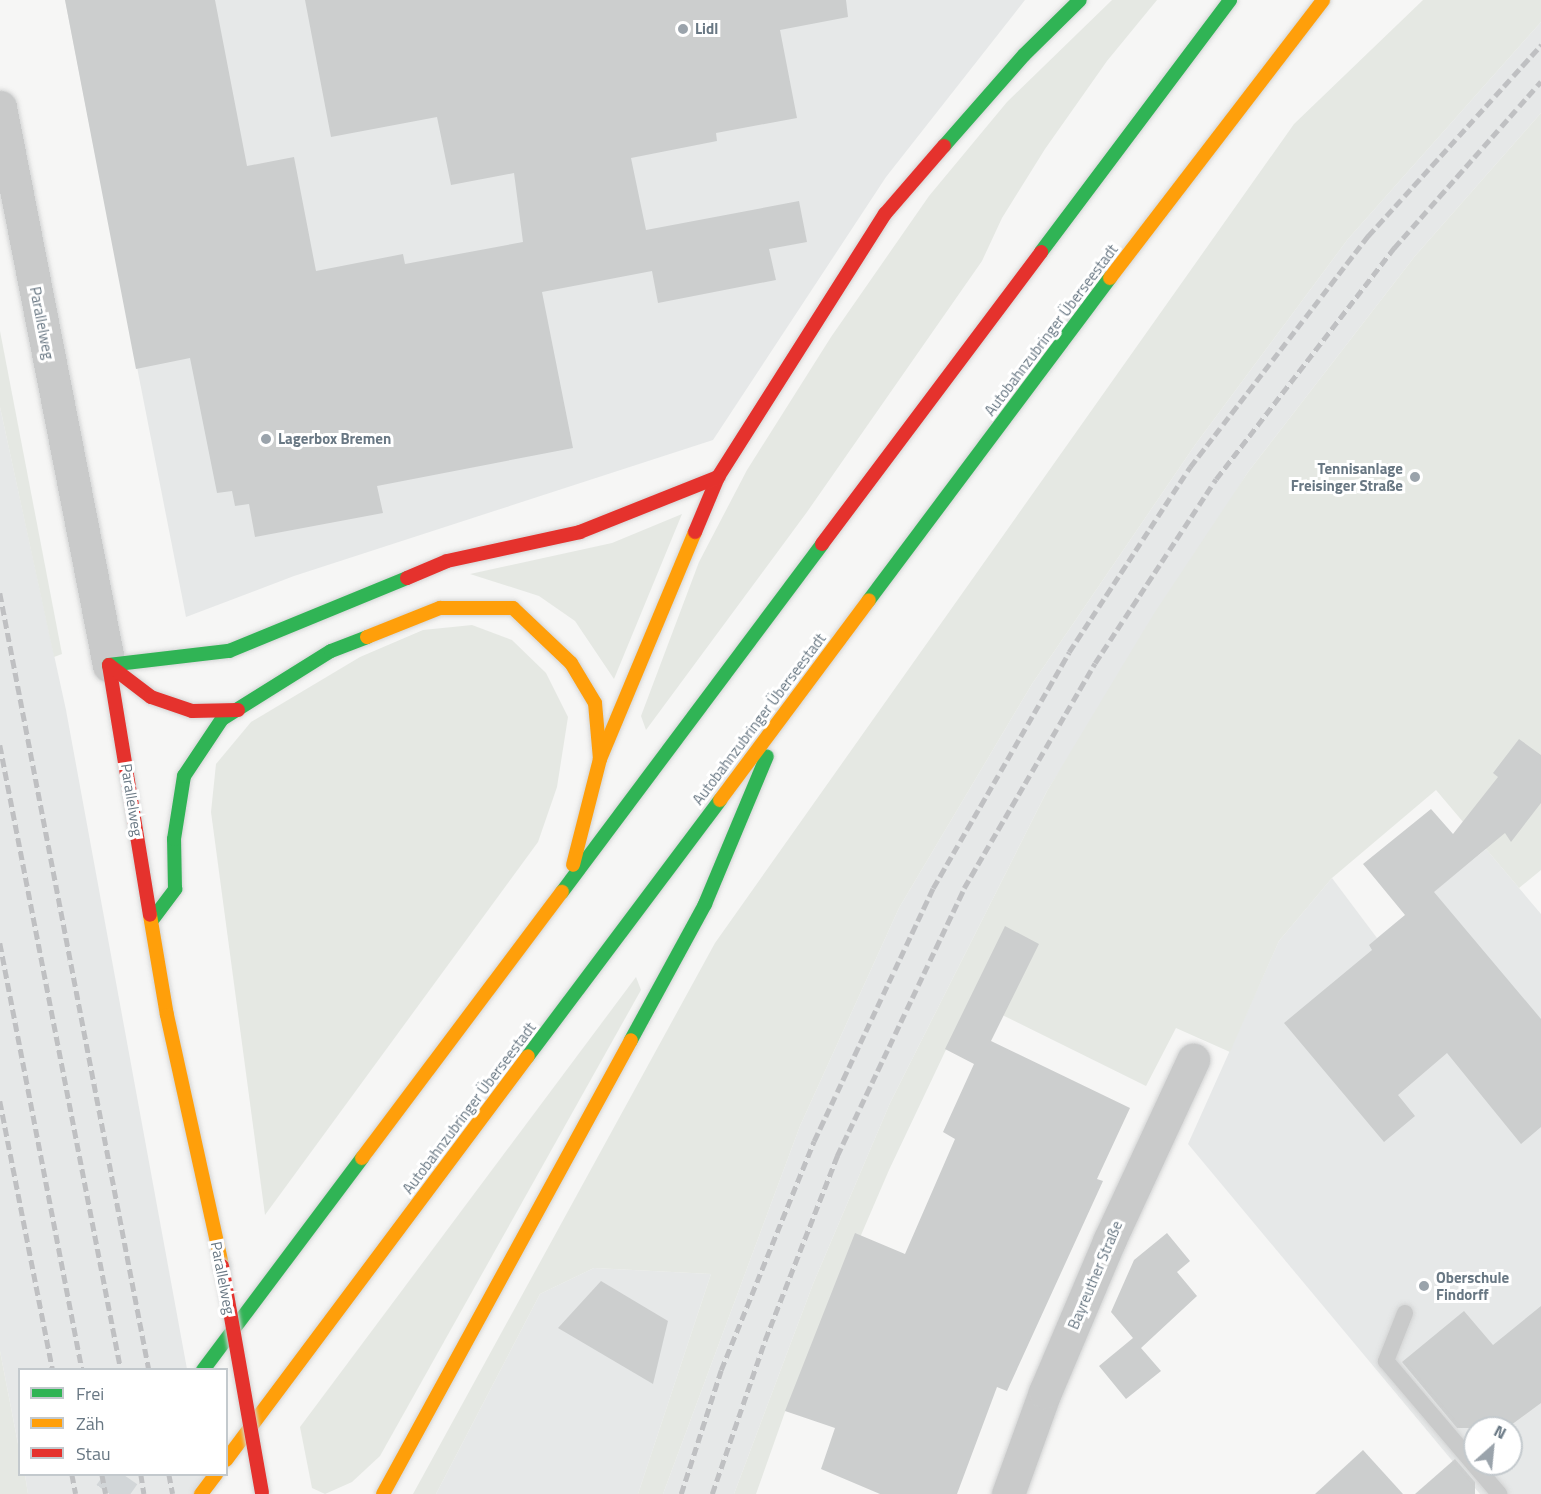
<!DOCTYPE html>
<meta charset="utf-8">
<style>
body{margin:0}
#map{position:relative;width:1541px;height:1494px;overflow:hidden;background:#f6f6f5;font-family:"Titillium Web",sans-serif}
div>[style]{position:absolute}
.built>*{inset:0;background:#e6e8e8}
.green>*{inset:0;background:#e5e8e3}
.building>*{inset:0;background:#cccece}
.highway-tunnel>*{height:33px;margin-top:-16.5px;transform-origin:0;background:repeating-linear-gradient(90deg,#d2d6d8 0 33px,transparent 0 49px)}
.roads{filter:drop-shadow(0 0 2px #d3d4d4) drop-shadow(0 0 2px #d3d4d4)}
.lane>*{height:16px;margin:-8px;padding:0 8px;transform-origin:8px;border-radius:8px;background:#c9caca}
.street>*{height:33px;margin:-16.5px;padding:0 16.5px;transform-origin:16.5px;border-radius:16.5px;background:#c9caca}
.fast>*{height:14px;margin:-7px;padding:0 7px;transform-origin:7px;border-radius:7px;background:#30b455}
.slow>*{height:14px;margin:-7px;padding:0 7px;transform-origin:7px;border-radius:7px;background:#ff9f0a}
.jam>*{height:14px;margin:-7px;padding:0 7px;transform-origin:7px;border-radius:7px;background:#e5322d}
.rail>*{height:4.5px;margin-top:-2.25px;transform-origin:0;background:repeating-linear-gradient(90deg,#bfc0c2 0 9px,transparent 0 13.5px)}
.bridges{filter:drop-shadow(0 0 2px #d3d4d4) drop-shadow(0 0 2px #d3d4d4)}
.jam-bridge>*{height:14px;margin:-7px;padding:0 7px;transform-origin:7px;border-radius:7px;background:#e5322d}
.dots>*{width:16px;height:16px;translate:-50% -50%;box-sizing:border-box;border:3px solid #fff;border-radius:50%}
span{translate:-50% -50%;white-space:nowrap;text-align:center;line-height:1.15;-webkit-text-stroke:6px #fff;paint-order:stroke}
.poi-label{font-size:15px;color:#687783;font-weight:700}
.left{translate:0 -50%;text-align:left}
.right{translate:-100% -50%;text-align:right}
.street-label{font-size:15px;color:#687783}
.legend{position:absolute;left:18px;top:1368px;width:210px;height:108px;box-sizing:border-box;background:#fff;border:2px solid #c3c9cd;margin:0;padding:8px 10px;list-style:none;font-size:18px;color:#687783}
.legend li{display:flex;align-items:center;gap:12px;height:30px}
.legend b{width:30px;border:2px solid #c3c9cd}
.north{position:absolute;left:1463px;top:1416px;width:60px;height:60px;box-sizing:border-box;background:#fff;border:2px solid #c3c9cd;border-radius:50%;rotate:27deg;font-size:16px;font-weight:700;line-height:24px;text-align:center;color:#687783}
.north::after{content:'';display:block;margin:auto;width:21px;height:27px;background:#9aa3ab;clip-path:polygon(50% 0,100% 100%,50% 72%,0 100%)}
</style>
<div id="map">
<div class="built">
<div style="clip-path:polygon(65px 0,1025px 0,886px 177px,713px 440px,294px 576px,186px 617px)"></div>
<div style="clip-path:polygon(1541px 22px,1541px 113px,1415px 256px,1248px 472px,1047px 791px,890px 1103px,813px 1284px,734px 1494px,663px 1494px,800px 1126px,899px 908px,1032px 684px,1195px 445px,1348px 239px)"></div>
<div style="clip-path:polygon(0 407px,66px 710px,187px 1369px,20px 1370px,19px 1449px,0 1351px)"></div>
<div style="clip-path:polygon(evenodd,1486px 849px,1541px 914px,1541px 1494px,1480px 1494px,1188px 1144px,1279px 941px,1332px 878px,1377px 938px,1486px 849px,1475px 1428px,1511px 1428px,1511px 1464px,1475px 1464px,1475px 1428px)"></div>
<div style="clip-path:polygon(594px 1268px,711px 1274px,638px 1494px,436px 1494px,540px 1294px)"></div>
<div style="clip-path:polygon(25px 1475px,206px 1475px,209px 1494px,28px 1494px)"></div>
</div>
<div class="green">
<div style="clip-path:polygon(1112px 0,1157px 0,1107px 61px,1045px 149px,1002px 218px,982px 261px,807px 512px,646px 730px,641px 716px,699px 562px,747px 470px,831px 337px,929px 196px,1007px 102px)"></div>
<div style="clip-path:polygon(1423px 0,1541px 0,1541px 22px,1348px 239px,1195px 445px,1032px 684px,899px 908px,800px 1126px,663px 1494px,638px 1494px,711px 1274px,594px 1268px,540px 1294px,436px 1494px,413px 1494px,715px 943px,1294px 124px)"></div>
<div style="clip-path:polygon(1541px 113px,1541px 870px,1519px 888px,1436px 790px,1332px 878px,1279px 941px,1230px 1052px,1176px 1028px,1146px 1086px,970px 999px,889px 1170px,785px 1412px,756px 1494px,734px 1494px,813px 1284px,890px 1103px,1047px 791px,1153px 615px,1248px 472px,1415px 256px)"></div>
<div style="clip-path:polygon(0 331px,62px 654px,54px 657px,0 407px)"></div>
<div style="clip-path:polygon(682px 514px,614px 679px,575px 621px,539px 596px,470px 574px,612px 543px)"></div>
<div style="clip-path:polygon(472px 625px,512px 640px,546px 673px,568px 717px,557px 787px,538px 842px,265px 1215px,211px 812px,216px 764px,251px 722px,360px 657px,423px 630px)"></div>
<div style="clip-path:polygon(636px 977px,641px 990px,380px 1456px,352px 1482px,325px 1494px,312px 1488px,300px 1427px)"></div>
<div style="clip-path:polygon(0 1351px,19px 1449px,20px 1474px,25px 1475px,28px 1494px,0 1494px)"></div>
</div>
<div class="building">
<div style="clip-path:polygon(65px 0,215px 0,247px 166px,294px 157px,316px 271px,403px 254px,405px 264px,523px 242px,514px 173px,451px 185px,437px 117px,331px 137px,305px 0,846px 0,848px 17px,780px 30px,797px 118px,716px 133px,717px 141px,631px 158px,646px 230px,799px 201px,807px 242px,769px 249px,776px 280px,658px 303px,652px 271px,542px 292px,573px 448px,377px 486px,383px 513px,255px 537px,249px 504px,235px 506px,232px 491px,217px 493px,190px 358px,136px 369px)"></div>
<div style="clip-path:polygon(1519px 739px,1541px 755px,1541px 803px,1511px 842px,1505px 833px,1434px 892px,1541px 1019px,1541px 1127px,1521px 1144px,1447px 1053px,1398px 1095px,1415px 1116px,1384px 1142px,1284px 1023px,1372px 950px,1369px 945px,1405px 915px,1363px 864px,1431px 809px,1453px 834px,1498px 777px,1493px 773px)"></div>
<div style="clip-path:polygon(1005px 926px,1039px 944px,991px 1041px,1130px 1108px,1097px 1179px,1103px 1181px,1007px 1391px,997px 1387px,957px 1494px,880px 1494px,821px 1469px,835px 1428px,785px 1411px,855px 1233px,905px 1254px,955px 1139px,943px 1132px,974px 1064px,945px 1049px)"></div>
<div style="clip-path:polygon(1167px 1233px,1190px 1261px,1177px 1272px,1197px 1296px,1141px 1348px,1161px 1371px,1126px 1399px,1099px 1366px,1133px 1338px,1111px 1312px,1134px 1260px)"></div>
<div style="clip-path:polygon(601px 1281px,668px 1321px,653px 1384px,558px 1328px)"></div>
<div style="clip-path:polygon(1541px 1306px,1541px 1403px,1507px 1428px,1457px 1428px,1402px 1362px,1464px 1311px,1493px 1345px)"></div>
<div style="clip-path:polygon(1363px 1450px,1403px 1494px,1315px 1494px)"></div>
<div style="clip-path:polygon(1455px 1459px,1475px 1482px,1475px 1494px,1415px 1494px)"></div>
</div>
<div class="highway-tunnel">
<div style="left:110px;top:1494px;width:24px;rotate:-55deg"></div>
</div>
<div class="roads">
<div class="lane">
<div style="left:1405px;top:1313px;width:52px;rotate:111.6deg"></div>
<div style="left:1386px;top:1361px;width:175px;rotate:49.6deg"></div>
</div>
<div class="street">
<div style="left:0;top:107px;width:569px;rotate:78.95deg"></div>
<div style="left:1008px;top:1494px;width:109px;rotate:-70.1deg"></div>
<div style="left:1045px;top:1392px;width:164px;rotate:-67deg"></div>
<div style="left:1109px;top:1241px;width:200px;rotate:-65.1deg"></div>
</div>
<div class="fast">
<div style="left:944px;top:146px;width:121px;rotate:-48.7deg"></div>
<div style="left:1024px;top:55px;width:78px;rotate:-44.5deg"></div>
<div style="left:1041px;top:252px;width:315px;rotate:-53.1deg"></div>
<div style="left:869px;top:600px;width:402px;rotate:-53.2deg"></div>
<div style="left:109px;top:665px;width:121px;rotate:-6.7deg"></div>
<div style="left:229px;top:651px;width:192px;rotate:-22.3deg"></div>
<div style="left:562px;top:892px;width:434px;rotate:-53.2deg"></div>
<div style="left:152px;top:920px;width:39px;rotate:-53deg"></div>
<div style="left:175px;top:889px;width:50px;rotate:-91.1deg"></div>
<div style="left:174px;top:839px;width:64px;rotate:-81deg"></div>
<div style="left:184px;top:776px;width:69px;rotate:-56.3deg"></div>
<div style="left:222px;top:719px;width:128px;rotate:-32deg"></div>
<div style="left:331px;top:651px;width:39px;rotate:-21deg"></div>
<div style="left:631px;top:1040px;width:155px;rotate:-61.4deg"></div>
<div style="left:705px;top:904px;width:160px;rotate:-67.3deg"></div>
<div style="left:528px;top:1056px;width:320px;rotate:-53.1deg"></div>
<div style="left:203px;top:1370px;width:265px;rotate:-53.1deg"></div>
</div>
<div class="slow">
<div style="left:1110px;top:278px;width:350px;rotate:-52.5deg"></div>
<div style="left:367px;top:637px;width:79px;rotate:-21.7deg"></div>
<div style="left:440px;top:608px;width:73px"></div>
<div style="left:513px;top:608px;width:80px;rotate:43.5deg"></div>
<div style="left:571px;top:663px;width:47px;rotate:59deg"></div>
<div style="left:595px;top:703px;width:56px;rotate:84.9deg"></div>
<div style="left:600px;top:759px;width:109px;rotate:104.3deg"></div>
<div style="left:600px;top:759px;width:246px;rotate:-67.3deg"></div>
<div style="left:720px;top:800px;width:249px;rotate:-53.3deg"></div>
<div style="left:150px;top:915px;width:101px;rotate:80.4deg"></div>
<div style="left:167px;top:1015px;width:257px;rotate:77.6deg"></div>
<div style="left:362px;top:1158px;width:333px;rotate:-53.1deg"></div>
<div style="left:226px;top:1460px;width:504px;rotate:-53.22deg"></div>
<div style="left:201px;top:1494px;width:25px;rotate:-53deg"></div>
<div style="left:383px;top:1494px;width:517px;rotate:-61.35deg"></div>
</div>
<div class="jam">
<div style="left:695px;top:532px;width:60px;rotate:-67.3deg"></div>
<div style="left:718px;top:477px;width:312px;rotate:-57.6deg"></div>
<div style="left:885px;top:214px;width:90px;rotate:-49.1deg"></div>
<div style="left:822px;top:544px;width:365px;rotate:-53.1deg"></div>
<div style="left:407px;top:578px;width:43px;rotate:-23deg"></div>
<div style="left:447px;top:561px;width:136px;rotate:-12.3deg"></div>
<div style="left:580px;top:532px;width:149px;rotate:-21.7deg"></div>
<div style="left:109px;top:665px;width:253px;rotate:80.7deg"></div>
<div style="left:109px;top:665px;width:53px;rotate:37.3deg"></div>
<div style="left:151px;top:697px;width:43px;rotate:18.9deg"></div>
<div style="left:192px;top:711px;width:46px;rotate:-1.2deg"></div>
</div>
</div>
<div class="rail">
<div style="left:0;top:593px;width:791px;rotate:79.14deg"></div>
<div style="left:0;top:745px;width:637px;rotate:79.04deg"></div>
<div style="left:0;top:943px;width:435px;rotate:79.1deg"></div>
<div style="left:0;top:1101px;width:274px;rotate:78.9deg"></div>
<div style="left:72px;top:1474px;width:20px;rotate:79deg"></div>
<div style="left:102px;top:1474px;width:20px;rotate:79deg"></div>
<div style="left:141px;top:1474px;width:20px;rotate:81deg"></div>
<div style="left:169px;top:1474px;width:20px;rotate:79deg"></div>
<div style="left:681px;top:1494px;width:130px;rotate:-72.1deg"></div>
<div style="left:721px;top:1370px;width:247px;rotate:-67.9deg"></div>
<div style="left:814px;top:1141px;width:280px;rotate:-64.8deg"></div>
<div style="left:933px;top:888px;width:272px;rotate:-60deg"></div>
<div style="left:1069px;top:652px;width:221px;rotate:-56.8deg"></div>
<div style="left:1190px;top:467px;width:292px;rotate:-52.4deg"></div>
<div style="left:1368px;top:236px;width:258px;rotate:-47.8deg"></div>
<div style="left:712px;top:1494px;width:163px;rotate:-71deg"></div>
<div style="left:765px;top:1340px;width:198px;rotate:-68.6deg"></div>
<div style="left:837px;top:1156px;width:297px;rotate:-64.6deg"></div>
<div style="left:964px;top:888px;width:260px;rotate:-59.8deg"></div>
<div style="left:1095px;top:663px;width:220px;rotate:-56.7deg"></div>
<div style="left:1216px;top:479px;width:292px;rotate:-52.4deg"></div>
<div style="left:1394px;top:248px;width:222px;rotate:-48.6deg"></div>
</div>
<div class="bridges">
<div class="jam-bridge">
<div style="left:222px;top:1266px;width:230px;rotate:80deg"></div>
</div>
</div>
<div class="dots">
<div style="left:683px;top:29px;background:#9aa3ab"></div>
<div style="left:266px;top:439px;background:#9aa3ab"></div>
<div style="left:1415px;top:477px;background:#9aa3ab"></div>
<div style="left:1424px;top:1286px;background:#9aa3ab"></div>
</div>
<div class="poi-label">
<span class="left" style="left:695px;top:29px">Lidl</span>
<span class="left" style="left:278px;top:439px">Lagerbox Bremen</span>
<span class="right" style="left:1403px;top:477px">Tennisanlage<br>Freisinger Straße</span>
<span class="left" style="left:1436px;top:1286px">Oberschule<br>Findorff</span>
</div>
<div class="street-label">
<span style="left:42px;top:323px;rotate:79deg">Parallelweg</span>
<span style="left:1051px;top:330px;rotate:-53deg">Autobahnzubringer Überseestadt</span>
<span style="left:759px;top:719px;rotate:-53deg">Autobahnzubringer Überseestadt</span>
<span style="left:132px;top:800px;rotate:81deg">Parallelweg</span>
<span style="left:469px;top:1108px;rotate:-53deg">Autobahnzubringer Überseestadt</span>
<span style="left:1095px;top:1275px;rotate:-67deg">Bayreuther Straße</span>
<span style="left:223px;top:1278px;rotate:79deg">Parallelweg</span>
</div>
<ul class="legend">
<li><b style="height:8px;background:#30b455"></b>Frei</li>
<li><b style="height:8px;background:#ff9f0a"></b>Zäh</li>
<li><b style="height:8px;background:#e5322d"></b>Stau</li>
</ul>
<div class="north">N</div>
</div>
